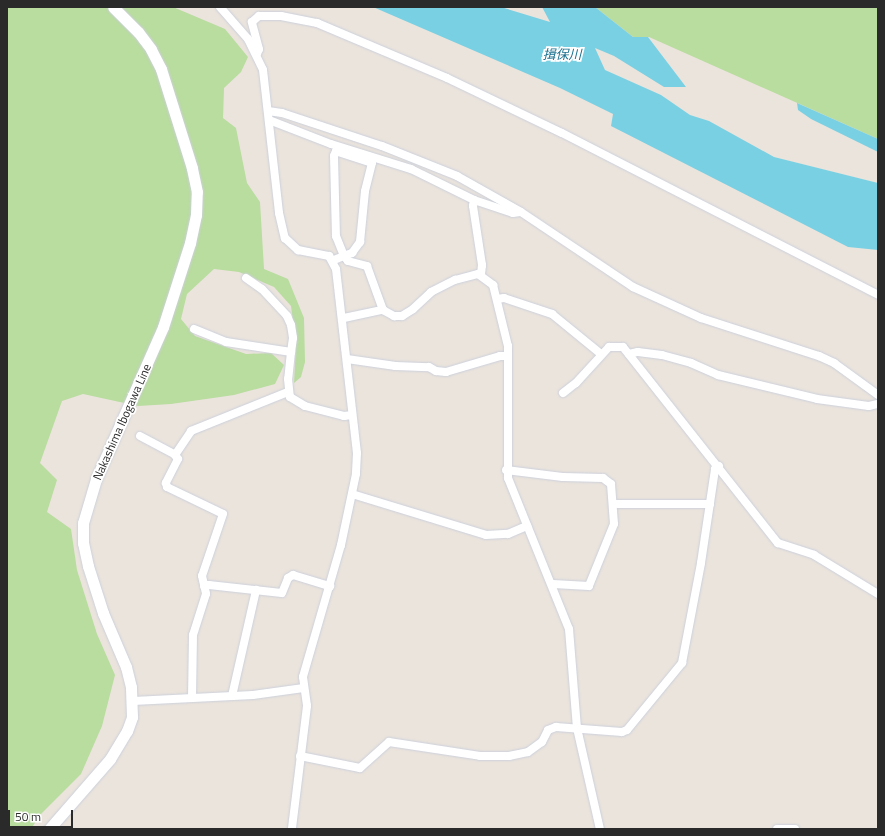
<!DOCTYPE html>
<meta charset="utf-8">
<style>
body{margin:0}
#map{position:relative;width:885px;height:836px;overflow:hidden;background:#ebe4dd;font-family:"Titillium Web","Noto Sans JP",sans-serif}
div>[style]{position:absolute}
.green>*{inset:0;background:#b9dc9f}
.water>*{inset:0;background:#7ad0e3}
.roads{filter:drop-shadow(0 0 1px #ccd0da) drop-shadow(0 0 1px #ccd0da)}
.minor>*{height:8px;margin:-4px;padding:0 4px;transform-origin:4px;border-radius:4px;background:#fff}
.secondary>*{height:11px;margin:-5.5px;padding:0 5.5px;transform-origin:5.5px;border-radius:5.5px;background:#fff}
span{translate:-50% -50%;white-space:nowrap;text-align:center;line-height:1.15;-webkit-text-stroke:3.5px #fff;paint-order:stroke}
.street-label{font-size:12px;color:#2a2a2a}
.water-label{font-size:13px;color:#1a708e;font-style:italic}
.frame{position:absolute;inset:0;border:8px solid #2a2a2a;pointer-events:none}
.scale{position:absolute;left:8px;top:810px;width:65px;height:18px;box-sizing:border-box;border:2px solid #2a2a2a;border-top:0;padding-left:5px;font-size:12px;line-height:14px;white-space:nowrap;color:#2a2a2a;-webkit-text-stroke:3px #fff;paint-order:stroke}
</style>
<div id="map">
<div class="green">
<div style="clip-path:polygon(7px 7px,173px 7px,225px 29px,248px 57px,241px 72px,224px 88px,223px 118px,236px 128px,247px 183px,260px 202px,264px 269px,288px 279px,304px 318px,305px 362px,301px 377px,294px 383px,296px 345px,291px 306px,274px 287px,239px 272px,214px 269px,187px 294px,181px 319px,195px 336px,246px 354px,271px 353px,284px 365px,275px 384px,234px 395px,171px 404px,138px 406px,83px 394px,62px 401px,40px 463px,57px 480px,47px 512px,71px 529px,77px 570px,97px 634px,115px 675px,102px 726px,81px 774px,40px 815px,31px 829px,7px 829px)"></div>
<div style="clip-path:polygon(595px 7px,878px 7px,878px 139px,649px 37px,633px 37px)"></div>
</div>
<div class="water">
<div style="clip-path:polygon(373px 7px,501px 7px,550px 22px,542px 7px,595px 7px,633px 37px,648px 37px,686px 87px,664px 87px,614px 56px,595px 48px,605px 70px,661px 95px,690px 115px,709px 121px,774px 157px,878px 183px,878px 250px,848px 247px,611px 126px,613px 114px,560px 88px)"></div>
<div style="clip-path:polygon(797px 103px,878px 139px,878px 152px,811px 119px,798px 110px)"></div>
</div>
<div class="roads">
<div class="minor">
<div style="left:220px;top:7px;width:43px;rotate:48.8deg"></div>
<div style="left:248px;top:39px;width:34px;rotate:64deg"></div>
<div style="left:263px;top:70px;width:144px;rotate:83.6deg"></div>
<div style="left:279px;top:213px;width:26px;rotate:77deg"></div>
<div style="left:285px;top:238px;width:18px;rotate:43deg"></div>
<div style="left:298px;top:250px;width:32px;rotate:11deg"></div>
<div style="left:329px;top:256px;width:15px;rotate:62deg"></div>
<div style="left:336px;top:269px;width:185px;rotate:83.5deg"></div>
<div style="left:357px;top:453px;width:21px;rotate:93deg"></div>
<div style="left:356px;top:474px;width:73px;rotate:101.9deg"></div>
<div style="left:341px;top:545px;width:137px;rotate:106.1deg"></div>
<div style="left:303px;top:677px;width:29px;rotate:82deg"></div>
<div style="left:307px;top:706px;width:124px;rotate:97deg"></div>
<div style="left:257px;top:54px;width:5px;rotate:-68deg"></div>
<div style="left:259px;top:49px;width:28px;rotate:-105deg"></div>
<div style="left:252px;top:22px;width:9px;rotate:-41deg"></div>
<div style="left:259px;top:16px;width:22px"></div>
<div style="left:281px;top:16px;width:37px;rotate:11deg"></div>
<div style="left:317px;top:23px;width:141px;rotate:22.9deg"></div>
<div style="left:447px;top:78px;width:127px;rotate:25.6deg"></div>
<div style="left:562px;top:133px;width:355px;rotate:27.1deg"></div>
<div style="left:268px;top:111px;width:14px;rotate:8deg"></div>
<div style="left:282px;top:113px;width:105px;rotate:18.3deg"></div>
<div style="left:382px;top:146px;width:81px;rotate:21.8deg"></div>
<div style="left:457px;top:176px;width:73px;rotate:29.4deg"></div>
<div style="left:521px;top:212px;width:135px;rotate:33.8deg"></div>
<div style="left:633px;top:287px;width:75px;rotate:24.5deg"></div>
<div style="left:701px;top:318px;width:124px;rotate:17.9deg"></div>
<div style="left:819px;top:356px;width:17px;rotate:25deg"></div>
<div style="left:834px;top:363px;width:54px;rotate:36deg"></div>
<div style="left:269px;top:120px;width:66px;rotate:21.2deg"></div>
<div style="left:331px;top:144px;width:84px;rotate:17.4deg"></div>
<div style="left:411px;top:169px;width:70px;rotate:26.2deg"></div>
<div style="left:474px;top:200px;width:41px;rotate:18.4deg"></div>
<div style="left:513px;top:213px;width:7px;rotate:-8deg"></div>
<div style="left:474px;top:200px;width:6px;rotate:99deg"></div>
<div style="left:473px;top:206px;width:60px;rotate:81.3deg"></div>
<div style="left:482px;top:265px;width:10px;rotate:96deg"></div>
<div style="left:334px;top:260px;width:11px;rotate:-22deg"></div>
<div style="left:344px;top:256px;width:9px;rotate:-21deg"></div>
<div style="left:352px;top:253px;width:14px;rotate:-54deg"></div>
<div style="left:360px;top:242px;width:51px;rotate:-84.4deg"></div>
<div style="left:365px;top:191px;width:29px;rotate:-76deg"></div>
<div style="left:372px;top:163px;width:38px;rotate:-162deg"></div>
<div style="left:336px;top:151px;width:5px;rotate:112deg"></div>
<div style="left:334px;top:156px;width:80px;rotate:88.6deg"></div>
<div style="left:336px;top:236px;width:22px;rotate:68deg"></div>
<div style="left:344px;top:256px;width:6px;rotate:51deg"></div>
<div style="left:348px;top:261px;width:20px;rotate:15deg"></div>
<div style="left:367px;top:266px;width:47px;rotate:70deg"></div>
<div style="left:246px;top:278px;width:19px;rotate:35deg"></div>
<div style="left:262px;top:289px;width:37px;rotate:47deg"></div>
<div style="left:287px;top:316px;width:10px;rotate:66deg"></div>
<div style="left:291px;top:325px;width:13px;rotate:81deg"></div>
<div style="left:293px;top:338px;width:14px;rotate:98deg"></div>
<div style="left:497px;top:299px;width:7px;rotate:-8deg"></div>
<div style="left:504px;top:298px;width:51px;rotate:18.4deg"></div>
<div style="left:552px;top:314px;width:63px;rotate:39.2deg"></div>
<div style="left:344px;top:318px;width:40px;rotate:-12deg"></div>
<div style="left:383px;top:310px;width:13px;rotate:29deg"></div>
<div style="left:394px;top:316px;width:8px"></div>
<div style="left:402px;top:316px;width:13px;rotate:-32deg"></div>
<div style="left:413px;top:309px;width:25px;rotate:-43deg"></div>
<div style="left:431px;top:292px;width:27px;rotate:-27deg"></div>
<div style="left:455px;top:280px;width:24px;rotate:-15deg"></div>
<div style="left:478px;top:274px;width:19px;rotate:36deg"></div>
<div style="left:493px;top:285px;width:63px;rotate:76.2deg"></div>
<div style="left:508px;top:346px;width:132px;rotate:90deg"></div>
<div style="left:508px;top:478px;width:163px;rotate:68deg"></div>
<div style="left:569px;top:629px;width:99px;rotate:85.4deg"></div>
<div style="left:577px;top:728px;width:104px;rotate:77.2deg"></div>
<div style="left:194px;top:329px;width:35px;rotate:22deg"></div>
<div style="left:226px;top:342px;width:66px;rotate:8.7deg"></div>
<div style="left:291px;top:352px;width:27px;rotate:96deg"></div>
<div style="left:288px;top:379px;width:18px;rotate:84deg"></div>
<div style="left:290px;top:397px;width:17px;rotate:31deg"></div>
<div style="left:305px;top:406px;width:40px;rotate:14.4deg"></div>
<div style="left:344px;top:416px;width:8px;rotate:-7deg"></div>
<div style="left:629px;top:354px;width:9px;rotate:-13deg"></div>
<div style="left:638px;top:352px;width:24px;rotate:7deg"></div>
<div style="left:662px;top:355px;width:30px;rotate:15deg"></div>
<div style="left:691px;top:363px;width:30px;rotate:24deg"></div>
<div style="left:718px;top:375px;width:102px;rotate:13.6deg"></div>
<div style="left:817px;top:399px;width:52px;rotate:7.7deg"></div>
<div style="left:869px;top:406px;width:9px;rotate:-13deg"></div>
<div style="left:347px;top:359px;width:49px;rotate:8.3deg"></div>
<div style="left:395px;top:366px;width:34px;rotate:2deg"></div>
<div style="left:429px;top:367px;width:8px;rotate:30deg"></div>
<div style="left:436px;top:371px;width:10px;rotate:6deg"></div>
<div style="left:446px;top:372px;width:56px;rotate:-16.5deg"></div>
<div style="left:500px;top:356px;width:8px"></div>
<div style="left:563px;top:393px;width:16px;rotate:-38deg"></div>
<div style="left:576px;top:383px;width:49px;rotate:-47.5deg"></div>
<div style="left:609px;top:347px;width:14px"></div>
<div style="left:623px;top:347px;width:250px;rotate:51.7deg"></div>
<div style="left:778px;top:543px;width:38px;rotate:18deg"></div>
<div style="left:814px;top:555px;width:75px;rotate:31.4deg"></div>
<div style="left:140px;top:436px;width:40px;rotate:28deg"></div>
<div style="left:175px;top:455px;width:29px;rotate:-56deg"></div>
<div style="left:191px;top:431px;width:105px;rotate:-21.9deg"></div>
<div style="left:175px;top:455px;width:5px;rotate:53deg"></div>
<div style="left:178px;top:459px;width:27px;rotate:117deg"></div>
<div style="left:166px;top:483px;width:4px;rotate:76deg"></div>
<div style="left:167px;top:487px;width:62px;rotate:25.7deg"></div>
<div style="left:223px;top:514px;width:65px;rotate:108.7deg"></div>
<div style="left:202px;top:576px;width:18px;rotate:77deg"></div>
<div style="left:206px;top:594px;width:43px;rotate:107.6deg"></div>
<div style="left:193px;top:635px;width:62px;rotate:90.9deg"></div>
<div style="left:506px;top:470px;width:57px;rotate:7deg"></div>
<div style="left:563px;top:477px;width:40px;rotate:1.4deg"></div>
<div style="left:603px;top:478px;width:10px;rotate:37deg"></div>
<div style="left:611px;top:484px;width:40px;rotate:85.7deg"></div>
<div style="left:614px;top:524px;width:67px;rotate:112deg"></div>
<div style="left:589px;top:586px;width:36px;rotate:-177deg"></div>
<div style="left:352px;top:494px;width:140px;rotate:17deg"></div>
<div style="left:486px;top:535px;width:22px;rotate:-3deg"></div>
<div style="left:508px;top:534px;width:21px;rotate:-23deg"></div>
<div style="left:613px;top:504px;width:97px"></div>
<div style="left:204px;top:586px;width:5px;rotate:-11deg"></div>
<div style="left:209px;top:585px;width:73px;rotate:6.3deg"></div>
<div style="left:282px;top:593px;width:16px;rotate:-68deg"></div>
<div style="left:288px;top:578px;width:6px;rotate:-31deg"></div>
<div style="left:293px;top:575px;width:39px;rotate:17deg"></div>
<div style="left:232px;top:696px;width:109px;rotate:-77.2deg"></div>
<div style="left:133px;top:701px;width:120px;rotate:-2.9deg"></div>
<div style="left:253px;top:695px;width:51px;rotate:-7.8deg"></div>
<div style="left:300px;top:756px;width:61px;rotate:11.3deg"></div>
<div style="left:360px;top:768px;width:39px;rotate:-42deg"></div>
<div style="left:389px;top:742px;width:92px;rotate:8.7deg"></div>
<div style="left:480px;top:756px;width:29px"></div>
<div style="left:509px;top:756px;width:19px;rotate:-12deg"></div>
<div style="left:528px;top:752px;width:17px;rotate:-36deg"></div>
<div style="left:542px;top:742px;width:13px;rotate:-63deg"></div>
<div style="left:548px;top:730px;width:9px;rotate:-21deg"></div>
<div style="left:556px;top:727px;width:66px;rotate:4.3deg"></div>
<div style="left:622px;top:732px;width:5px;rotate:-22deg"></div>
<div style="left:627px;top:730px;width:87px;rotate:-50.6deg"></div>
<div style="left:682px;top:663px;width:102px;rotate:-79.2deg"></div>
<div style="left:701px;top:563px;width:95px;rotate:-81.5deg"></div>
<div style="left:715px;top:469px;width:5px;rotate:-37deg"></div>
<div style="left:777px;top:829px;width:18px"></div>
</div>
<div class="secondary">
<div style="left:49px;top:829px;width:93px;rotate:-48.9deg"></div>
<div style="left:110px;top:759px;width:33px;rotate:-59deg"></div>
<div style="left:127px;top:731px;width:15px;rotate:-70deg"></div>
<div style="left:132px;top:717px;width:30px;rotate:-92deg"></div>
<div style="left:131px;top:687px;width:21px;rotate:-104deg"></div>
<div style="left:126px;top:667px;width:59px;rotate:-113.1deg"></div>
<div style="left:103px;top:613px;width:49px;rotate:-107.7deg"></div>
<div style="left:88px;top:566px;width:24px;rotate:-102deg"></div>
<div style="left:83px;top:543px;width:20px;rotate:-90deg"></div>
<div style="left:83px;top:523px;width:46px;rotate:-73.5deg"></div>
<div style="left:96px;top:479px;width:166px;rotate:-66.2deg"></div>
<div style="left:163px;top:327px;width:88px;rotate:-72.2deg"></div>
<div style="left:190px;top:243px;width:29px;rotate:-78deg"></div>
<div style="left:196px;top:215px;width:23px;rotate:-88deg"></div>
<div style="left:197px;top:192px;width:25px;rotate:-102deg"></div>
<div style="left:192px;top:168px;width:104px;rotate:-107.4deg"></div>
<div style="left:161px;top:69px;width:22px;rotate:-117deg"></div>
<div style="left:151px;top:49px;width:21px;rotate:-127deg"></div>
<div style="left:138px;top:32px;width:35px;rotate:-135deg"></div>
</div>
</div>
<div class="street-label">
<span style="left:122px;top:422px;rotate:-66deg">Nakashima Ibogawa Line</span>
</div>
<div class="water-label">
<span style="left:562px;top:54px">揖保川</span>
</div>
<div class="frame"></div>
<div class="scale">50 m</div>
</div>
